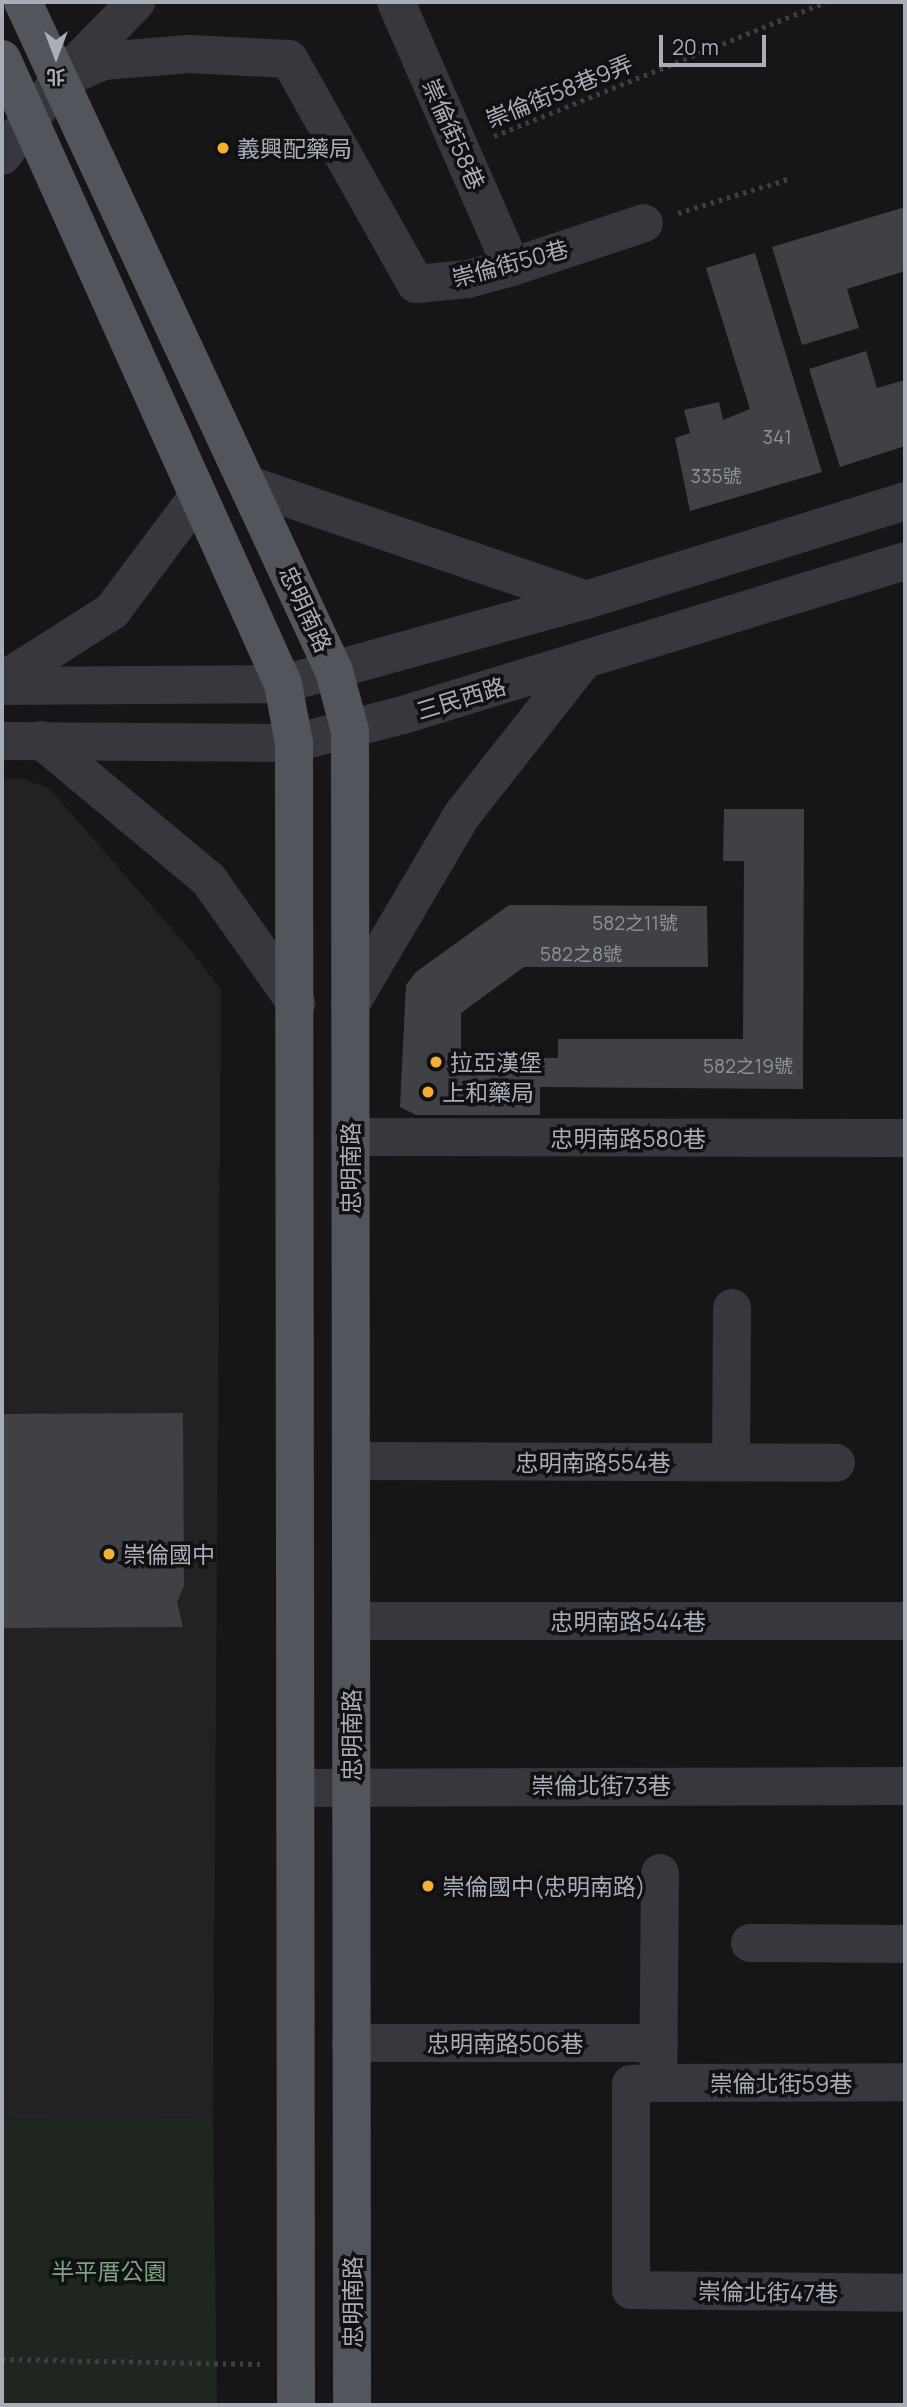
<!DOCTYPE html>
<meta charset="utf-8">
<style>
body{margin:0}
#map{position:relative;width:907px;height:2407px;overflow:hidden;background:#161618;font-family:Manrope,"Noto Sans TC",sans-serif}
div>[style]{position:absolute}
.built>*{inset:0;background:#222225}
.green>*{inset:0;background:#1e261f}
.building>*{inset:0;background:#404145}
.path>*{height:4.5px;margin-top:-2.25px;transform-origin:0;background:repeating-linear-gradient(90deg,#3d3f44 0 3.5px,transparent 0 8.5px)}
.minor>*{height:38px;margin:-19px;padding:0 19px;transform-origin:19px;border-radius:19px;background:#37383d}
.major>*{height:38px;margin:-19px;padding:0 19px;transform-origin:19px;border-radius:19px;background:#53555c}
.dots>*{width:19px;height:19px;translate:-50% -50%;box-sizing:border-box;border:4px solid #111113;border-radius:50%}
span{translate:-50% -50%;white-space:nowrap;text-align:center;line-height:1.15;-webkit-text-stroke:7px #111113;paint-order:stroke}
.number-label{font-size:19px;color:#8e929b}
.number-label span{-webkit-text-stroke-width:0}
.street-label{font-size:23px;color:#a8adb8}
.poi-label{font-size:23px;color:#a8adb8}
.left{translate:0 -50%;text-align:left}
.park-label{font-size:23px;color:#7fa381}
.frame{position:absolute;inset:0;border:4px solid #a8adb8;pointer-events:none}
.north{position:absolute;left:21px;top:21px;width:70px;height:70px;-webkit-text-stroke:5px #111113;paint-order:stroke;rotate:180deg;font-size:19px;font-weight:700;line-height:28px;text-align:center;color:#a8adb8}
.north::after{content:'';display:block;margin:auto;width:24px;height:32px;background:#a8adb8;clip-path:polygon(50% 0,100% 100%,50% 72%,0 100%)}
.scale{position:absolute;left:659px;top:35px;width:107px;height:32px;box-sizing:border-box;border:4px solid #a8adb8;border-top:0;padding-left:9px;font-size:21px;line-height:24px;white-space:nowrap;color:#a8adb8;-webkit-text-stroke:5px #111113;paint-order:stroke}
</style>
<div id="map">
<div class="built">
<div style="clip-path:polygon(21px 778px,50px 789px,192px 952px,221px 990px,213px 2117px,2px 2120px,2px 779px)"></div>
</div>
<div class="green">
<div style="clip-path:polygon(213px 2117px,217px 2405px,2px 2405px,2px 2120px)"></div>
</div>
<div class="building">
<div style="clip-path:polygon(905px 207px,905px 271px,847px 289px,859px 328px,802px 345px,772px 247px)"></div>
<div style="clip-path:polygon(755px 253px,822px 472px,690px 511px,675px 438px,690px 433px,684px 410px,719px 402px,723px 420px,750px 409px,706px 268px)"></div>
<div style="clip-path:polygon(866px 351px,877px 388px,905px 380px,905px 446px,840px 467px,809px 369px)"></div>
<div style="clip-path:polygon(724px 809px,804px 809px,803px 1089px,540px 1087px,540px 1115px,416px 1115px,400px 1107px,406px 985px,416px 972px,509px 905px,707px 906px,708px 967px,524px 967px,461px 1013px,461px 1057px,558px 1058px,558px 1039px,743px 1039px,744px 861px,723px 861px)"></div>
<div style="clip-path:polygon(183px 1413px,184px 1586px,177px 1602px,183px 1627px,2px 1628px,2px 1414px)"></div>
</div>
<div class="path">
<div style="left:494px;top:136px;width:358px;rotate:-22deg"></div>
<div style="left:678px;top:213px;width:118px;rotate:-17.2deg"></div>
<div style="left:2px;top:2359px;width:258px;rotate:1.1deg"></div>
</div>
<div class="minor">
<div style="left:396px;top:2px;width:289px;rotate:66.4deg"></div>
<div style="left:60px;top:80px;width:47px;rotate:-23.8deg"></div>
<div style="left:103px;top:61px;width:86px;rotate:-4.7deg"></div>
<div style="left:189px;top:54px;width:100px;rotate:2.9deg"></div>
<div style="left:289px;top:59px;width:258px;rotate:60.6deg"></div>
<div style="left:416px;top:284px;width:52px;rotate:-5.5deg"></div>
<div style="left:468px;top:279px;width:46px;rotate:-15.3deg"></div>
<div style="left:512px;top:267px;width:139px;rotate:-18.4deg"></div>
<div style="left:2px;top:156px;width:96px;rotate:-52.7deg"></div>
<div style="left:60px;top:80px;width:109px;rotate:-45.7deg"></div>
<div style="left:249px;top:485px;width:356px;rotate:18.8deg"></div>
<div style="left:2px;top:681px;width:130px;rotate:-32.5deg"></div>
<div style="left:112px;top:611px;width:144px;rotate:-53.2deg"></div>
<div style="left:2px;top:686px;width:281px;rotate:-0.4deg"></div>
<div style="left:283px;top:684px;width:314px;rotate:-15.5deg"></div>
<div style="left:586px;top:600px;width:334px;rotate:-17.2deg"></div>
<div style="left:41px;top:740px;width:219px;rotate:39.8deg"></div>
<div style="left:209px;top:880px;width:151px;rotate:54.7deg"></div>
<div style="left:2px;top:741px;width:292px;rotate:0.4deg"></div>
<div style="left:294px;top:743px;width:113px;rotate:-14.4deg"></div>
<div style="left:403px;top:715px;width:525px;rotate:-17.05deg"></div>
<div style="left:350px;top:1005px;width:221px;rotate:-59.5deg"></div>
<div style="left:462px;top:815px;width:197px;rotate:-51.8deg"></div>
<div style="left:350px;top:1137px;width:555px;rotate:0.1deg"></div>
<div style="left:351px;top:1461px;width:485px;rotate:0.2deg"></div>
<div style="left:731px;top:1462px;width:154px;rotate:-89.6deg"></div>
<div style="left:351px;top:1621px;width:554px"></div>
<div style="left:296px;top:1788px;width:609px;rotate:-0.19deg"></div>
<div style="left:660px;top:1873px;width:210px;rotate:90.5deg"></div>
<div style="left:658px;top:2083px;width:27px;rotate:178deg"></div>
<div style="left:631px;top:2084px;width:206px;rotate:90deg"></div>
<div style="left:631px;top:2290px;width:274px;rotate:0.6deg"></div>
<div style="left:750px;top:1943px;width:155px;rotate:0.4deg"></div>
<div style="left:351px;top:2043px;width:308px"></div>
<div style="left:658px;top:2083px;width:247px;rotate:-0.2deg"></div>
</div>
<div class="major">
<div style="left:23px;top:2px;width:738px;rotate:65.07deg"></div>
<div style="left:334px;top:671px;width:62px;rotate:75.1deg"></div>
<div style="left:350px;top:731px;width:1674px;rotate:89.93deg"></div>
<div style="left:2px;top:59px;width:685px;rotate:65.79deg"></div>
<div style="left:283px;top:684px;width:60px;rotate:79.4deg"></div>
<div style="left:294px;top:743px;width:1662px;rotate:89.93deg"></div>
</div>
<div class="dots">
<div style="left:223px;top:148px;background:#f2b134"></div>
<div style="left:436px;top:1062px;background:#f2b134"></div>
<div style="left:428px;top:1092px;background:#f2b134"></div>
<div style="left:109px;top:1554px;background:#f2b134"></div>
<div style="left:428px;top:1886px;background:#f2b134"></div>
</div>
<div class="number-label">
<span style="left:777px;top:438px">341</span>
<span style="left:716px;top:477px">335號</span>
<span style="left:635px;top:924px">582之11號</span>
<span style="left:581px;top:955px">582之8號</span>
<span style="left:748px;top:1067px">582之19號</span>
</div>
<div class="street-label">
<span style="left:559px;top:91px;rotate:-22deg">崇倫街58巷9弄</span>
<span style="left:454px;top:134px;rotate:66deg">崇倫街58巷</span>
<span style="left:510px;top:263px;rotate:-15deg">崇倫街50巷</span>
<span style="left:306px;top:609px;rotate:65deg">忠明南路</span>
<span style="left:461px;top:698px;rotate:-17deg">三民西路</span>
<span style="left:628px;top:1138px">忠明南路580巷</span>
<span style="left:350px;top:1168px;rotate:-90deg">忠明南路</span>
<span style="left:593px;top:1462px">忠明南路554巷</span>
<span style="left:628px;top:1621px">忠明南路544巷</span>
<span style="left:351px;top:1735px;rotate:-90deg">忠明南路</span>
<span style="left:601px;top:1785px">崇倫北街73巷</span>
<span style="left:505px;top:2043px">忠明南路506巷</span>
<span style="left:781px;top:2083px">崇倫北街59巷</span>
<span style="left:768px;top:2292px;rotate:1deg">崇倫北街47巷</span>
<span style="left:352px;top:2302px;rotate:-90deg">忠明南路</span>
</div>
<div class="poi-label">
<span class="left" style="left:237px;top:148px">義興配藥局</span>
<span class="left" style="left:450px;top:1062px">拉亞漢堡</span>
<span class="left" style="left:442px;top:1092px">上和藥局</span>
<span class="left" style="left:123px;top:1554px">崇倫國中</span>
<span class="left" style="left:442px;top:1886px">崇倫國中(忠明南路)</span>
</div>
<div class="park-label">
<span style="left:109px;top:2271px">半平厝公園</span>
</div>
<div class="frame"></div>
<div class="north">北</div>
<div class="scale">20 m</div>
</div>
